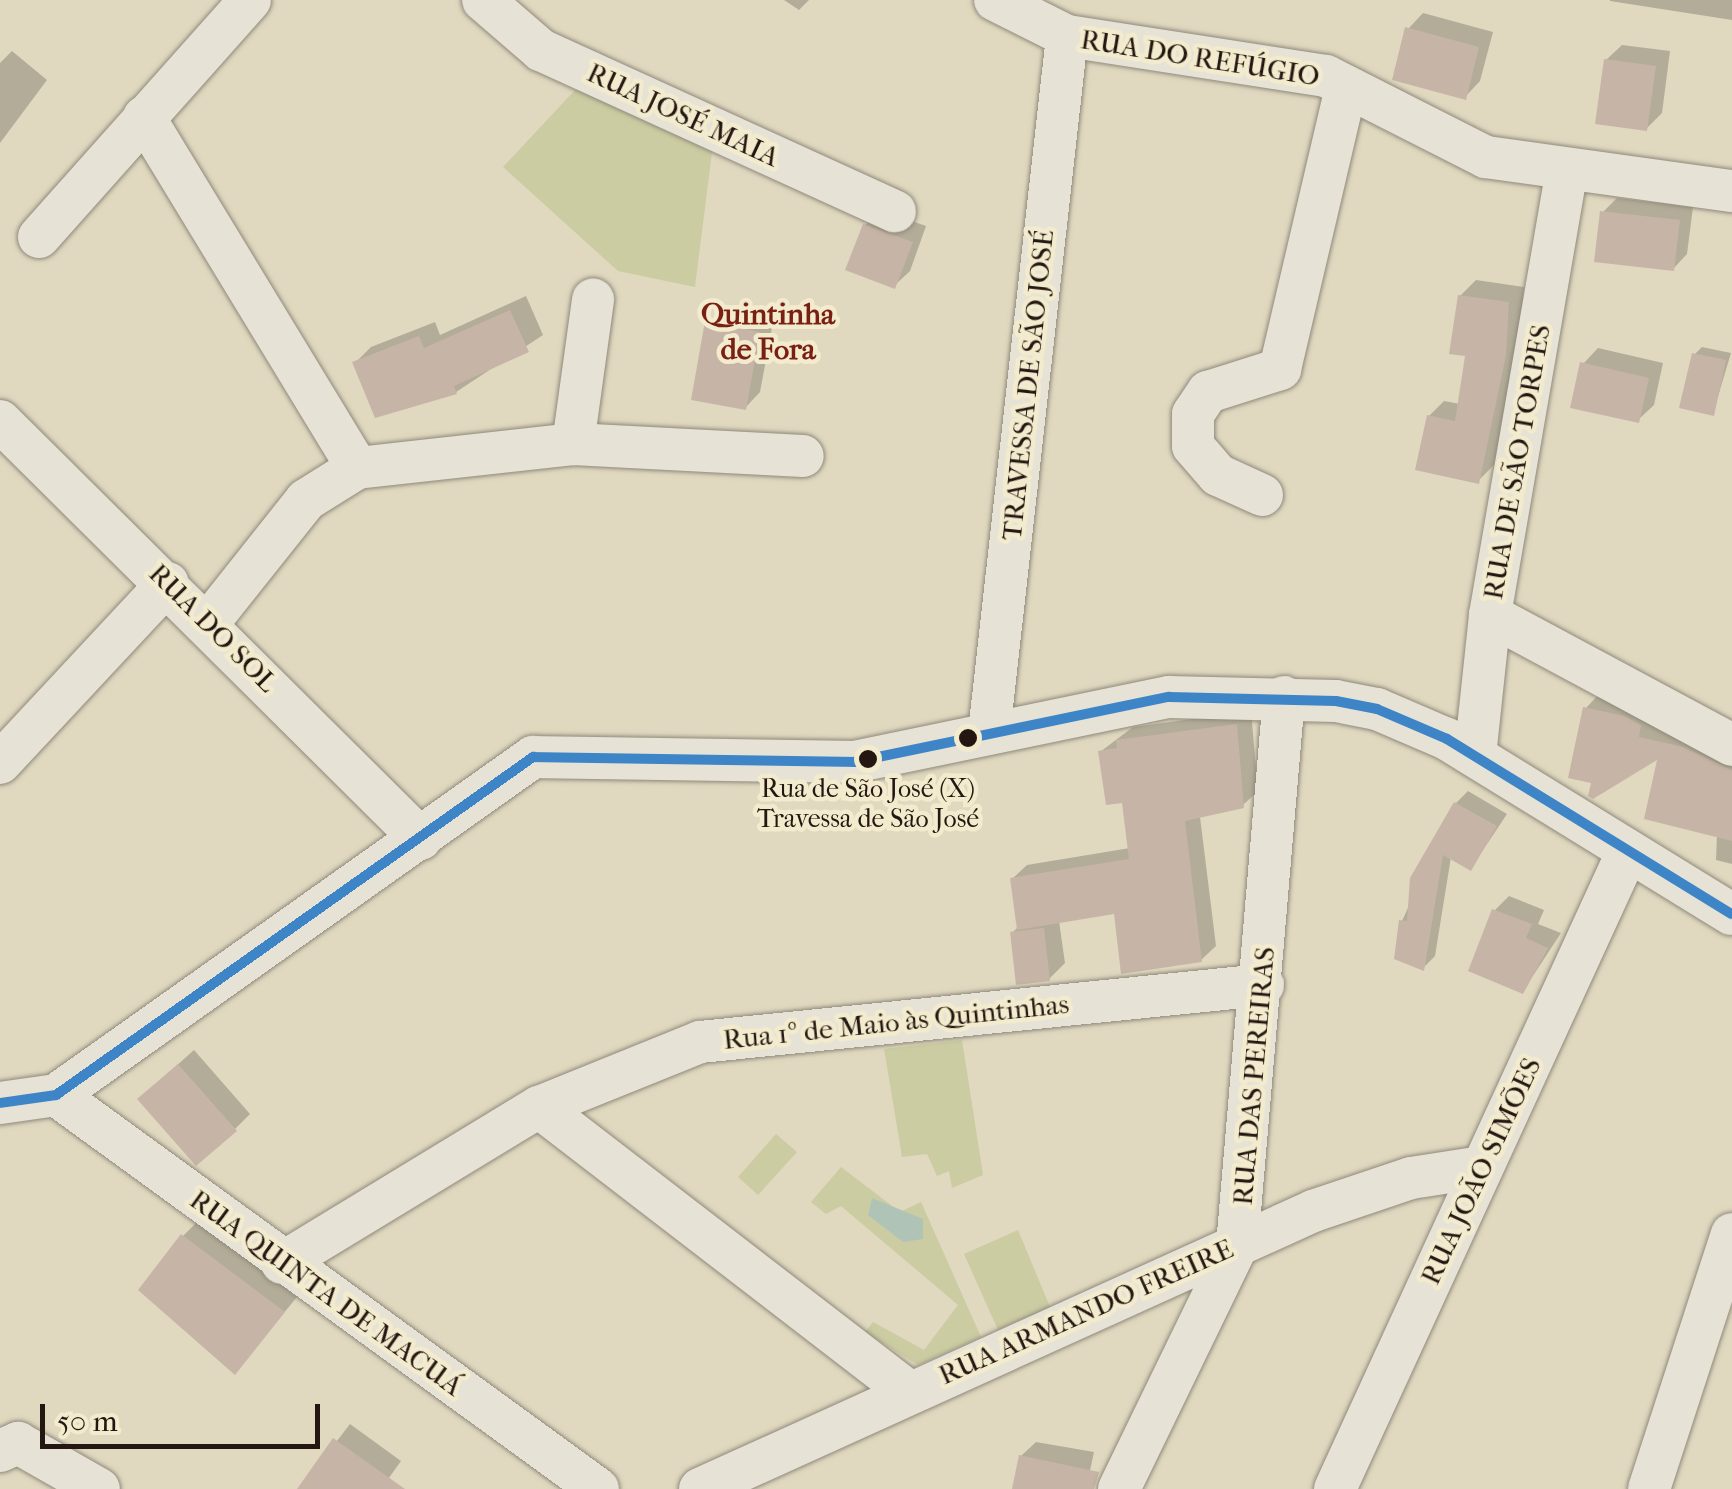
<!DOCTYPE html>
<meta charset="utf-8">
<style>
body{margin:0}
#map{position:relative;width:1732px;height:1489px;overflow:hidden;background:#e0d8bf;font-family:"IM FELL French Canon",serif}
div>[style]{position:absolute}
.green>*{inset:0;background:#cbcca2}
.water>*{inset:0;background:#afc4b7}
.shadow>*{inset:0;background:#0003}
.building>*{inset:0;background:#c6b5a6}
.roads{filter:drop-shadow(0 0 2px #8f897b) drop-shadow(0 0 2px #8f897b)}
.street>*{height:42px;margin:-21px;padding:0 21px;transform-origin:21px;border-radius:21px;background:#e6e2d5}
.bus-1>*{height:10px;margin:-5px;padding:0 5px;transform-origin:5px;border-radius:5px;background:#3d85c6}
.dots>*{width:28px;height:28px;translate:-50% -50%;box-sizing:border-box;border:5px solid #f3ebcd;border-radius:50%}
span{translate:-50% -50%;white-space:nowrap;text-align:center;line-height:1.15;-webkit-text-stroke:9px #f3ebcd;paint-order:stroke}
.bus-label{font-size:26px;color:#241712}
.street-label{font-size:28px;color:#241712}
.neighbourhood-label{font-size:30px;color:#7a1f14;font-weight:700}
.scale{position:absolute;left:40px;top:1404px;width:280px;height:45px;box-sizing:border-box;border:5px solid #241712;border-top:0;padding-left:12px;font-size:30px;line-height:35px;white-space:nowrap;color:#241712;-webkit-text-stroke:8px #f3ebcd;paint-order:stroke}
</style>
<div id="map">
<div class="green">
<div style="clip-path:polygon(576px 89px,712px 152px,695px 287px,618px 271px,503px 167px)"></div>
<div style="clip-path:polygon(962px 1040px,983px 1175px,952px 1188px,949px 1171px,937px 1176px,927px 1154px,902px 1157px,884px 1049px)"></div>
<div style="clip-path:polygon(776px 1134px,797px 1152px,758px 1195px,738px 1177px)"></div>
<div style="clip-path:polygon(841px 1167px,900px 1212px,921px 1202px,981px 1337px,918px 1365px,865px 1332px,873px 1322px,924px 1350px,958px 1305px,841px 1206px,826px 1214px,811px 1202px)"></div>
<div style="clip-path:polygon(1018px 1230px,1050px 1307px,998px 1330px,964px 1254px)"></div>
</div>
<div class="water">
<div style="clip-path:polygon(872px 1198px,923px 1219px,923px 1239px,903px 1242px,868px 1215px)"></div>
</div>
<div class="shadow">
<div style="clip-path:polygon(784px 0,809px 0,799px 10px)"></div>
<div style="clip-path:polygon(1732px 0,1732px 20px,1610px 1px,1610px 0)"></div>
<div style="clip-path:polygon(1423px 13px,1493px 32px,1480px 81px,1465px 97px,1408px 29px)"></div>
<div style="clip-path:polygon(1622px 45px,1670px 51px,1662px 113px,1646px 129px,1606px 60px)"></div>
<div style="clip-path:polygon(12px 51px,47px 80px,0 143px,0 63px)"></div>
<div style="clip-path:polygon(1617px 198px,1693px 207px,1687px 254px,1673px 269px,1603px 212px)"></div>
<div style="clip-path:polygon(881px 210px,926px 226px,910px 271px,894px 286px,865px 225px)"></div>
<div style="clip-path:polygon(1476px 280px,1524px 287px,1521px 338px,1494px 465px,1478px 481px,1429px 416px,1444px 401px,1460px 404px,1468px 354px,1460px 296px)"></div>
<div style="clip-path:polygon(526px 296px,543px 335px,456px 392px,355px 363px,371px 347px,435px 322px,440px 335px)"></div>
<div style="clip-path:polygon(723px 307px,774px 317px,760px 392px,745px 408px,708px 323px)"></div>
<div style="clip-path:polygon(1702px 347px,1731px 353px,1713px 413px,1695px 354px)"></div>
<div style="clip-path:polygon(1598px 348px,1663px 363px,1654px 405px,1638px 420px,1583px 364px)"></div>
<div style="clip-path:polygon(1600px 693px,1732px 747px,1732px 864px,1716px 860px,1717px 835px,1661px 755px,1586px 708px)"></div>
<div style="clip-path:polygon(1251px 711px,1258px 791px,1243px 805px,1200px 817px,1216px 946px,1201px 960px,1117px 911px,1059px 921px,1065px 963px,1049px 979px,1012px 933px,1019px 926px,1012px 879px,1027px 865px,1130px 848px,1125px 800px,1100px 752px,1133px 727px)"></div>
<div style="clip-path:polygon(1468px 791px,1507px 814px,1471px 868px,1451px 857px,1435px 956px,1423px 968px,1402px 921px,1456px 803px)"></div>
<div style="clip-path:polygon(1509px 896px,1544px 910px,1538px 924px,1561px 933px,1523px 991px,1495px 910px)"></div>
<div style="clip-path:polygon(194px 1050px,250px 1114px,235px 1129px,156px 1084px)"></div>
<div style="clip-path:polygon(197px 1222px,297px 1297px,235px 1372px,183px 1236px)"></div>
<div style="clip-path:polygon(350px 1424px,401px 1461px,381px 1489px,300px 1489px)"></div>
<div style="clip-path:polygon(1036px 1442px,1094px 1452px,1086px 1489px,993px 1489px,1014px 1489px,1021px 1456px)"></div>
</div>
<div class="building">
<div style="clip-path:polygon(1405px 27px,1479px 47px,1466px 100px,1392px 80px)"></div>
<div style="clip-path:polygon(1604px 59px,1656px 66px,1647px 131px,1595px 124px)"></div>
<div style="clip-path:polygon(1600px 211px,1680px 220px,1674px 271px,1594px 262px)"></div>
<div style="clip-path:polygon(863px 224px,913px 242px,895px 289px,845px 270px)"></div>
<div style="clip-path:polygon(1458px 295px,1509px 302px,1506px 355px,1479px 484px,1415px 470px,1427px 415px,1455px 421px,1465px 356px,1449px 354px)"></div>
<div style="clip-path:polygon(510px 310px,529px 352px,454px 386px,457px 394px,375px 418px,352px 362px,419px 336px,424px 348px)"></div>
<div style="clip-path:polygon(705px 321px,760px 332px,746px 410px,691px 400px)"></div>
<div style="clip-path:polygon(1692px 353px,1726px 360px,1714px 416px,1679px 408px)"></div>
<div style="clip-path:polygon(1580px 362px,1649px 378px,1639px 423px,1570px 408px)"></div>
<div style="clip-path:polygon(1583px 707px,1624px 716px,1641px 725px,1639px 737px,1683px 747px,1732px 770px,1732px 841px,1644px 819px,1657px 760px,1593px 799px,1588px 796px,1591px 783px,1568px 778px)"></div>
<div style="clip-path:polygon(1237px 724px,1244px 808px,1185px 821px,1202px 962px,1121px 974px,1114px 914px,1017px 930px,1010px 878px,1129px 859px,1122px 803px,1106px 805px,1098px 751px,1117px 748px,1116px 740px)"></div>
<div style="clip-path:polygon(1454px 802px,1497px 826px,1471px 871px,1443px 855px,1424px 971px,1394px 959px,1399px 920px,1407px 921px,1410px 878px)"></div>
<div style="clip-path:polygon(1492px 909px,1532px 924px,1526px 938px,1548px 948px,1523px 994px,1468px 971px)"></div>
<div style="clip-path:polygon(1044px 928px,1050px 981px,1016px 985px,1010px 932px)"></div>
<div style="clip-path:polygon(178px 1064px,237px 1131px,196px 1166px,137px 1099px)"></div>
<div style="clip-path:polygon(181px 1234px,285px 1312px,235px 1375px,138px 1290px)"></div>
<div style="clip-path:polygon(333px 1438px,405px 1489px,297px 1489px)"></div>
<div style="clip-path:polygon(1019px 1455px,1099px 1472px,1094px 1489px,1012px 1489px)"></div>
</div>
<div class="roads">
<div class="street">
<div style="left:483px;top:0;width:77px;rotate:40.8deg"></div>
<div style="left:541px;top:50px;width:389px;rotate:24.5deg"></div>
<div style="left:995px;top:0;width:80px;rotate:26.6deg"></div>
<div style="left:1067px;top:36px;width:262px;rotate:8.8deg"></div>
<div style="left:1326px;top:76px;width:179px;rotate:26.9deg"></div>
<div style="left:1486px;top:157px;width:248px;rotate:7.9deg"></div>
<div style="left:144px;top:117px;width:411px;rotate:58.7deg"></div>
<div style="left:39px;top:237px;width:317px;rotate:-48.3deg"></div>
<div style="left:0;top:421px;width:593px;rotate:44.8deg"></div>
<div style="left:573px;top:444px;width:146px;rotate:-82.1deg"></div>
<div style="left:1262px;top:495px;width:48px;rotate:-155.6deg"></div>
<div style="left:1218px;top:475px;width:38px;rotate:-131deg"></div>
<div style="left:1193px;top:446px;width:32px;rotate:-90deg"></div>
<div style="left:1193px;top:414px;width:27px;rotate:-56deg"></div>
<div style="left:1208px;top:392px;width:76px;rotate:-17.7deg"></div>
<div style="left:1280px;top:369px;width:290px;rotate:-76.8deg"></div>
<div style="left:1490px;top:615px;width:275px;rotate:28.2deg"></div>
<div style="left:209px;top:622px;width:156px;rotate:-51.5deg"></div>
<div style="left:306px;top:500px;width:60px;rotate:-32.1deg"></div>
<div style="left:357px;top:468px;width:217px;rotate:-6.3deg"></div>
<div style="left:573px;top:444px;width:230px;rotate:3deg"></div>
<div style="left:989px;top:733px;width:701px;rotate:-83.61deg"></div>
<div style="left:1475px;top:756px;width:142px;rotate:-83.9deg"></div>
<div style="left:1490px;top:615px;width:452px;rotate:-80.2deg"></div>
<div style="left:0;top:763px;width:246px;rotate:-47deg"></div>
<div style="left:56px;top:1095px;width:670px;rotate:36.01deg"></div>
<div style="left:0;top:1103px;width:57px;rotate:-8.1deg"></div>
<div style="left:56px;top:1095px;width:585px;rotate:-35.32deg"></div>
<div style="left:533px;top:757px;width:321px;rotate:0.9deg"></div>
<div style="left:854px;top:762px;width:322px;rotate:-11.7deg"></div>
<div style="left:1169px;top:697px;width:167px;rotate:1.4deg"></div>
<div style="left:1336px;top:701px;width:42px;rotate:11deg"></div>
<div style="left:1377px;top:709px;width:76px;rotate:23.2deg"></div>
<div style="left:1447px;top:739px;width:334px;rotate:31.6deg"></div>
<div style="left:539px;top:1107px;width:464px;rotate:37.6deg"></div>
<div style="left:282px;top:1263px;width:301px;rotate:-31.3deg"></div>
<div style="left:539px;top:1107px;width:174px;rotate:-22deg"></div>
<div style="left:700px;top:1042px;width:566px;rotate:-5.78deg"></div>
<div style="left:0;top:1451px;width:20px;rotate:-24deg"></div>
<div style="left:18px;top:1443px;width:93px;rotate:29.6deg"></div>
<div style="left:700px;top:1489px;width:673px;rotate:-24.39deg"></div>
<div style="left:1313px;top:1211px;width:103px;rotate:-18.6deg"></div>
<div style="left:1411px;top:1178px;width:72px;rotate:-8.8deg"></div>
<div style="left:1119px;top:1489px;width:270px;rotate:-64.1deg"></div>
<div style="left:1237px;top:1246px;width:551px;rotate:-85.11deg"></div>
<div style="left:1335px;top:1489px;width:700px;rotate:-65.34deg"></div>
<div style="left:1649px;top:1489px;width:268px;rotate:-72deg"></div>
</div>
</div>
<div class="bus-1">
<div style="left:0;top:1103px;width:57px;rotate:-8.1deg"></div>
<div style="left:56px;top:1095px;width:585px;rotate:-35.32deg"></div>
<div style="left:533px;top:757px;width:321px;rotate:0.9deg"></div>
<div style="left:854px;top:762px;width:322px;rotate:-11.7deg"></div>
<div style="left:1169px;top:697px;width:167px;rotate:1.4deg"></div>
<div style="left:1336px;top:701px;width:42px;rotate:11deg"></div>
<div style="left:1377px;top:709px;width:76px;rotate:23.2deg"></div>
<div style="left:1447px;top:739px;width:334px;rotate:31.6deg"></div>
</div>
<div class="dots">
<div style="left:968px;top:738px;background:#241712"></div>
<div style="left:868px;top:759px;background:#241712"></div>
</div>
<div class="bus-label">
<span style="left:868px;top:804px">Rua de São José (X)<br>Travessa de São José</span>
</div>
<div class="street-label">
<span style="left:1200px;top:58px;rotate:9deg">RUA DO REFÚGIO</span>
<span style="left:683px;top:115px;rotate:25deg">RUA JOSÉ MAIA</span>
<span style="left:1028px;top:385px;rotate:-84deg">TRAVESSA DE SÃO JOSÉ</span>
<span style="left:1517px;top:462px;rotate:-80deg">RUA DE SÃO TORPES</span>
<span style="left:213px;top:628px;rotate:45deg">RUA DO SOL</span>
<span style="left:896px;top:1022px;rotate:-6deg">Rua 1º de Maio às Quintinhas</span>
<span style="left:1254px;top:1076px;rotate:-85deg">RUA DAS PEREIRAS</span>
<span style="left:1481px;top:1171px;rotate:-65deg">RUA JOÃO SIMÕES</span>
<span style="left:326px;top:1293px;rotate:36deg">RUA QUINTA DE MACUÁ</span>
<span style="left:1086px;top:1312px;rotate:-24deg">RUA ARMANDO FREIRE</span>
</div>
<div class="neighbourhood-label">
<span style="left:768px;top:332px">Quintinha<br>de Fora</span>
</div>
<div class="scale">50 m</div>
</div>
